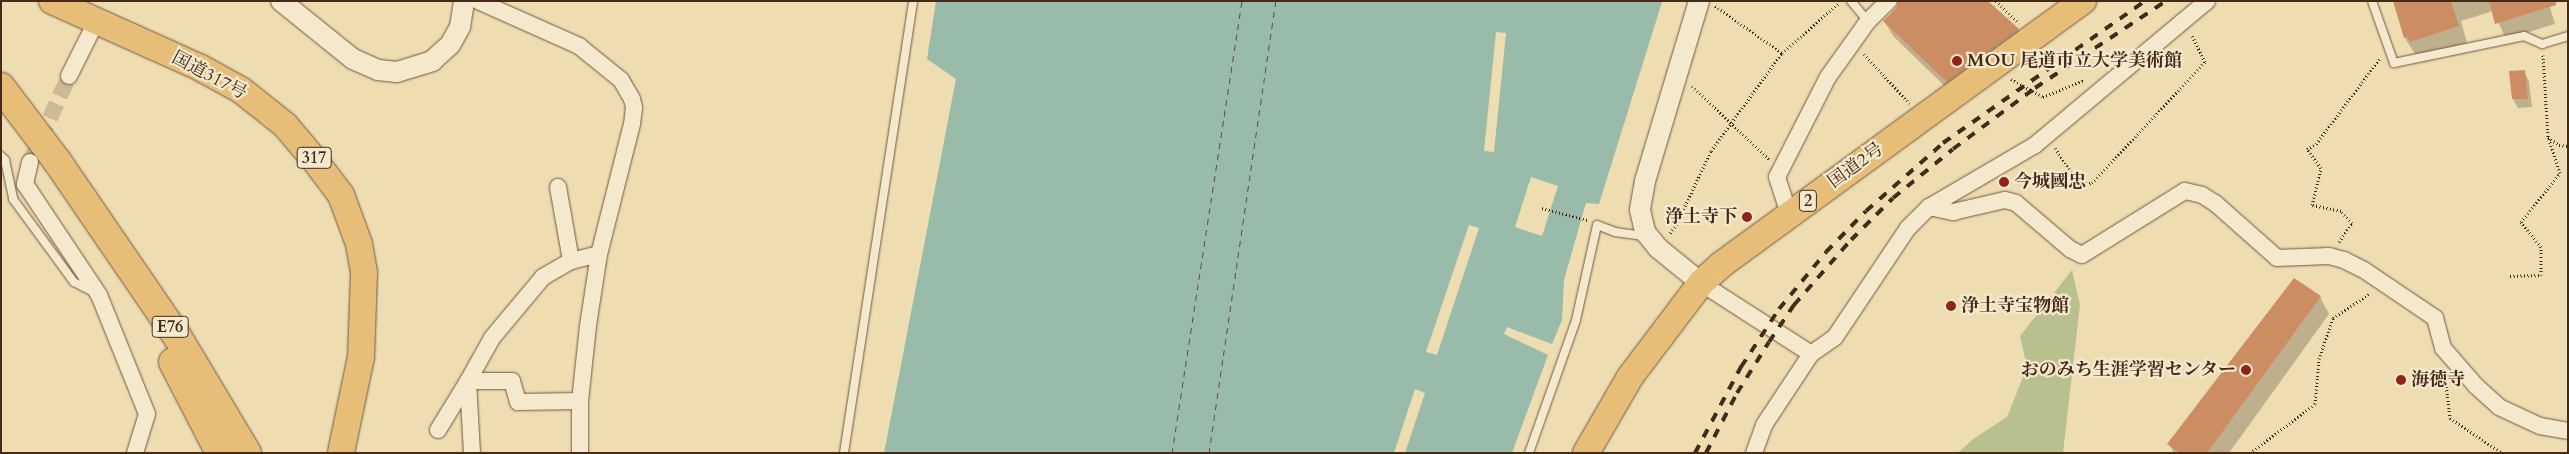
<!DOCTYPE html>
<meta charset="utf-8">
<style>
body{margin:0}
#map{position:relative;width:2569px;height:454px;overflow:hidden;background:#eeddb1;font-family:Cardo,"Noto Serif JP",serif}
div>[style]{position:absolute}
.green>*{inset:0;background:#b8c18d}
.water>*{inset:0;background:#99bcaa}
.pier>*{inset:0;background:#eeddb1}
.shadow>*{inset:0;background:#0003}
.ferry>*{height:1px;margin-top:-0.5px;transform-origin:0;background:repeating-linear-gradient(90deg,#5c4e3e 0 6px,transparent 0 11px)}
.building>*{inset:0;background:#cb8d61}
.minor-tunnel>*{height:16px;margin-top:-8px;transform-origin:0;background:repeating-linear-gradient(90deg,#cdb993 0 16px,transparent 0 24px)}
.path>*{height:3px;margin-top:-1.5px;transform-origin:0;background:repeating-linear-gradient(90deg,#47291a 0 1px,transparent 0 3.5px)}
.roads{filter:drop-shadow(0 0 1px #715640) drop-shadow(0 0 1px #715640)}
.service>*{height:8px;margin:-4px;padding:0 4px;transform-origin:4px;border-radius:4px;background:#f4e9cc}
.minor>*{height:16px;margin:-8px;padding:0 8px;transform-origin:8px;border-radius:8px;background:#f4e9cc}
.tertiary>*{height:20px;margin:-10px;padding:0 10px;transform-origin:10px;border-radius:10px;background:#f4e9cc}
.trunk>*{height:26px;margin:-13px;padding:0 13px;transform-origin:13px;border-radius:13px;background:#e7be78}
.motorway>*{height:28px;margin:-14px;padding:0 14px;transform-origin:14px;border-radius:14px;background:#e7be78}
.rail>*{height:4px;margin-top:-2px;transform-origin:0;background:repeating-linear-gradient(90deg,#47291a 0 9px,transparent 0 18px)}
.dots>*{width:14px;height:14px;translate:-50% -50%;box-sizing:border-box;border:2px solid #f4e9cc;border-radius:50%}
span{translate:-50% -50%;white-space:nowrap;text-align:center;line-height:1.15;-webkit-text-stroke:4.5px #f4e9cc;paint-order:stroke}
.shield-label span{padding:1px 4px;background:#f4e9cc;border:1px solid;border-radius:4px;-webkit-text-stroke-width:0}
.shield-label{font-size:16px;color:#47291a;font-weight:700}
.poi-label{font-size:18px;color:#47291a;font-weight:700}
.left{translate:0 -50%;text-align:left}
.right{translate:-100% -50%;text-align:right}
.street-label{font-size:18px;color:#47291a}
.frame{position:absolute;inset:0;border:2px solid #47291a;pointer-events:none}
</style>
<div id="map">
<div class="green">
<div style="clip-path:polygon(2072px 270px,2080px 305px,2063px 453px,1958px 453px,1973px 439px,2007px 417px,2027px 367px,2020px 336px)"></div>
</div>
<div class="water">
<div style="clip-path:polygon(936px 1px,1662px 2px,1599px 204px,1586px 203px,1564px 280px,1562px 320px,1552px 344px,1507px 327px,1504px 334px,1548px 355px,1512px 453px,884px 453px,956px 79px,927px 59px)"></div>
</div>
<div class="pier">
<div style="clip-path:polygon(1496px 32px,1506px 33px,1494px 152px,1484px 151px)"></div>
<div style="clip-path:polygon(1531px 177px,1558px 186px,1542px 236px,1515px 227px)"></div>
<div style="clip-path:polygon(1469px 225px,1479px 228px,1437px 355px,1426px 352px)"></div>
<div style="clip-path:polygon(1415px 389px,1425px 393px,1405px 453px,1394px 453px)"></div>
</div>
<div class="shadow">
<div style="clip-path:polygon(1986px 1px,2018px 30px,2028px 46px,1957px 98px,1894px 37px,1884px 21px)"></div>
<div style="clip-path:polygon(2394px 1px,2548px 1px,2555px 24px,2506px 39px,2493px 11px,2461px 21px,2467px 43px,2421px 58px,2418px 53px,2415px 54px,2405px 38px)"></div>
<div style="clip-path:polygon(2524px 72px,2529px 81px,2532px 107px,2518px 108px,2513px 99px)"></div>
<div style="clip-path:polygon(2320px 297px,2329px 314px,2229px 453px,2174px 453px,2169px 444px)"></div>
</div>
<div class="ferry">
<div style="left:1172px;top:453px;width:457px;rotate:-81.2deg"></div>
<div style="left:1209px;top:453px;width:457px;rotate:-81.6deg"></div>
</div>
<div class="building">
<div style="clip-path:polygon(1899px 1px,1988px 1px,2019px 29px,1947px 82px,1883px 21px,1896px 8px)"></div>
<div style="clip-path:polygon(2393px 1px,2451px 1px,2459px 26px,2410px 42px,2408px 37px,2404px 38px)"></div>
<div style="clip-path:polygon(2489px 1px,2556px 1px,2556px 5px,2495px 24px)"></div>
<div style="clip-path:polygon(2525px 70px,2528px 99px,2512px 99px,2509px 71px)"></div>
<div style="clip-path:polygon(2294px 278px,2321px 296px,2207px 453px,2180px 453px,2167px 444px)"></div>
</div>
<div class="minor-tunnel">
<div style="left:30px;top:162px;width:94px;rotate:-65.6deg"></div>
</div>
<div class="path">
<div style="left:1996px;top:1px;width:32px;rotate:44deg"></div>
<div style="left:1715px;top:6px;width:82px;rotate:35deg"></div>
<div style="left:1864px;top:54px;width:67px;rotate:47.4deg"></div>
<div style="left:2543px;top:55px;width:82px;rotate:86.5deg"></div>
<div style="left:2548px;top:137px;width:14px;rotate:36deg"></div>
<div style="left:2559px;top:145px;width:9px;rotate:6deg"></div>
<div style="left:2011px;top:79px;width:37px;rotate:29deg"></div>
<div style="left:2043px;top:97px;width:44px;rotate:-22.5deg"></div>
<div style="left:1692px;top:86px;width:106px;rotate:43.5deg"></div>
<div style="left:2055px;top:148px;width:43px;rotate:56.3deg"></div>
<div style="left:2079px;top:184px;width:13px;rotate:-4deg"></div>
<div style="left:2092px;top:183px;width:166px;rotate:-47deg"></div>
<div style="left:2205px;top:62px;width:30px;rotate:-116deg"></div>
<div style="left:1542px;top:208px;width:47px;rotate:14.9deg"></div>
<div style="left:1670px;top:233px;width:10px;rotate:-53deg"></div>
<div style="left:1676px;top:225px;width:82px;rotate:-64.7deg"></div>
<div style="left:1711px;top:151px;width:121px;rotate:-54.1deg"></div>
<div style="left:1782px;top:53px;width:76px;rotate:-41.3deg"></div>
<div style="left:2339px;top:242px;width:23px;rotate:-56deg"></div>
<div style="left:2352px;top:223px;width:16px;rotate:-133deg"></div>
<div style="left:2341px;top:211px;width:30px;rotate:-168deg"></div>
<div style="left:2312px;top:205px;width:38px;rotate:-76deg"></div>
<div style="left:2321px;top:168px;width:24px;rotate:-126deg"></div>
<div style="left:2307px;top:149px;width:10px;rotate:-29deg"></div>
<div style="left:2316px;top:144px;width:107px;rotate:-53.3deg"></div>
<div style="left:2510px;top:276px;width:31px;rotate:-2deg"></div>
<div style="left:2541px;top:275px;width:28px;rotate:-90deg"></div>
<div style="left:2541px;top:247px;width:32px;rotate:-129deg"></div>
<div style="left:2521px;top:222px;width:63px;rotate:-51.5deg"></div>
<div style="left:2560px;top:173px;width:38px;rotate:-108deg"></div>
<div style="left:2445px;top:376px;width:42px;rotate:83.2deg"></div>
<div style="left:2450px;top:418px;width:63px;rotate:33.9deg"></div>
<div style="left:2250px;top:453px;width:81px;rotate:-37deg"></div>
<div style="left:2315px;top:404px;width:45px;rotate:-84.9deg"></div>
<div style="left:2319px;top:359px;width:43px;rotate:-71.1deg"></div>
<div style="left:2333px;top:318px;width:43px;rotate:-33.7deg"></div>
</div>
<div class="roads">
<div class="service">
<div style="left:1851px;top:1px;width:26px;rotate:50deg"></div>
<div style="left:2372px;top:1px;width:66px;rotate:70.5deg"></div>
<div style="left:2394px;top:63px;width:133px;rotate:-11.7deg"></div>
<div style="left:2524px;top:36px;width:20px;rotate:24deg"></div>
<div style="left:2542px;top:44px;width:27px;rotate:-17deg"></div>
<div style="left:1px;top:156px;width:6px;rotate:45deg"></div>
<div style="left:5px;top:160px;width:40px;rotate:78deg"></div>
<div style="left:13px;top:199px;width:103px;rotate:53.7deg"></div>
<div style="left:74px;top:282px;width:20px;rotate:27deg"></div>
<div style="left:844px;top:453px;width:457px;rotate:-81.3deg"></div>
<div style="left:1529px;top:453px;width:141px;rotate:-70.5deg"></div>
<div style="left:1576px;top:320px;width:97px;rotate:-77.5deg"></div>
<div style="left:1597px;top:225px;width:19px;rotate:21deg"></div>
<div style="left:1615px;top:232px;width:29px;rotate:8deg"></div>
</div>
<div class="minor">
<div style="left:478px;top:1px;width:111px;rotate:24deg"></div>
<div style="left:579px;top:46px;width:54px;rotate:39deg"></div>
<div style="left:621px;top:80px;width:22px;rotate:60deg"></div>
<div style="left:632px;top:99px;width:9px;rotate:77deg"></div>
<div style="left:634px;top:108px;width:16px;rotate:97deg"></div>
<div style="left:632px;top:124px;width:134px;rotate:104.2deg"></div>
<div style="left:599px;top:254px;width:73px;rotate:98.7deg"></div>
<div style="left:588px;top:326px;width:75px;rotate:96.1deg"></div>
<div style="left:580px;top:401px;width:52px;rotate:90deg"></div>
<div style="left:69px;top:76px;width:60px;rotate:-63.4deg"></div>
<div style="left:30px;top:162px;width:23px;rotate:103deg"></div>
<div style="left:25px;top:184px;width:133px;rotate:56.3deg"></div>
<div style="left:99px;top:295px;width:128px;rotate:68deg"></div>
<div style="left:147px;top:414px;width:41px;rotate:107.1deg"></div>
<div style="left:558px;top:187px;width:75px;rotate:80deg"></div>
<div style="left:1929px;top:207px;width:25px;rotate:12deg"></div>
<div style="left:1953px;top:212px;width:53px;rotate:-13deg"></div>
<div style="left:2005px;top:200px;width:11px;rotate:15deg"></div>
<div style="left:2016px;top:203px;width:71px;rotate:40.4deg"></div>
<div style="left:2070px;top:249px;width:13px;rotate:27deg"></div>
<div style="left:2082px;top:255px;width:121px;rotate:-31.9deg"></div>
<div style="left:2185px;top:191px;width:17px;rotate:13deg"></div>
<div style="left:2202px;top:195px;width:15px;rotate:32deg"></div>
<div style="left:2215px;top:203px;width:83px;rotate:41.6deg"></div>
<div style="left:2277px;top:258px;width:52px;rotate:-2.2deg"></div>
<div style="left:2329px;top:256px;width:16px;rotate:15deg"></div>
<div style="left:2344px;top:260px;width:22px;rotate:27deg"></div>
<div style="left:2364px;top:270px;width:86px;rotate:34.1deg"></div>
<div style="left:2435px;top:318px;width:31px;rotate:75deg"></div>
<div style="left:2443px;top:348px;width:50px;rotate:49deg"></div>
<div style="left:2476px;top:386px;width:31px;rotate:42deg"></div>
<div style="left:2499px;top:407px;width:45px;rotate:24.9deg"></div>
<div style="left:2540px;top:426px;width:28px;rotate:10deg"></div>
<div style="left:1789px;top:214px;width:39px;rotate:-108deg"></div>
<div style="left:1777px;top:177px;width:112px;rotate:-63deg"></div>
<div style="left:1828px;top:77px;width:69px;rotate:-54.5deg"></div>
<div style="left:1868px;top:21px;width:29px;rotate:-44deg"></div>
<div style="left:1701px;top:283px;width:131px;rotate:32.8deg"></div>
<div style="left:438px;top:430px;width:57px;rotate:-58.5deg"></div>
<div style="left:468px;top:381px;width:44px"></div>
<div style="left:512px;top:381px;width:22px;rotate:74deg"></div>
<div style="left:518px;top:402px;width:62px;rotate:-0.9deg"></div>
<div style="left:472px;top:453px;width:72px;rotate:-93.2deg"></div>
<div style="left:468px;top:381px;width:49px;rotate:-60.8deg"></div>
<div style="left:492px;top:338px;width:80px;rotate:-50.1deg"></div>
<div style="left:543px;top:277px;width:32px;rotate:-30deg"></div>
<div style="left:571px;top:261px;width:29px;rotate:-14deg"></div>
<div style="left:1754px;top:453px;width:30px;rotate:-70deg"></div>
<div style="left:1764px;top:425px;width:85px;rotate:-56.5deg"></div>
<div style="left:1811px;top:354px;width:29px;rotate:-35deg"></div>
<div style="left:1835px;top:337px;width:131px;rotate:-56.2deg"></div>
<div style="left:1908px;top:228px;width:30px;rotate:-45deg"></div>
<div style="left:1929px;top:207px;width:123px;rotate:-30.3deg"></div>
<div style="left:2035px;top:145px;width:224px;rotate:-39.9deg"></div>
</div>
<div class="tertiary">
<div style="left:281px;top:1px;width:92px;rotate:38.9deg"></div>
<div style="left:353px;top:59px;width:27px;rotate:24deg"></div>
<div style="left:378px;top:70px;width:19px;rotate:6deg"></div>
<div style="left:397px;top:72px;width:37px;rotate:-17deg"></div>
<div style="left:432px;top:61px;width:24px;rotate:-42deg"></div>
<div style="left:450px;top:45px;width:21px;rotate:-61deg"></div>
<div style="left:460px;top:27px;width:26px;rotate:-81deg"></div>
<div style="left:1699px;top:1px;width:188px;rotate:106.7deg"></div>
<div style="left:1645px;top:181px;width:29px;rotate:100deg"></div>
<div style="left:1640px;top:210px;width:23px;rotate:77deg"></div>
<div style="left:1645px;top:232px;width:21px;rotate:51deg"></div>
<div style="left:1658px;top:248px;width:55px;rotate:39.1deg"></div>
</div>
<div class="trunk">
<div style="left:52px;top:1px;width:161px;rotate:24.2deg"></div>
<div style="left:199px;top:67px;width:48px;rotate:28.7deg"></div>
<div style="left:241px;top:90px;width:56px;rotate:38.5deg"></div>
<div style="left:285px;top:125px;width:43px;rotate:49.7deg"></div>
<div style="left:313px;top:158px;width:46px;rotate:52.9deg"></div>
<div style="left:341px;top:195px;width:52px;rotate:69.8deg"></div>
<div style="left:359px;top:244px;width:29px;rotate:80deg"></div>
<div style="left:364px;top:273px;width:84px;rotate:92deg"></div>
<div style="left:361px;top:357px;width:98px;rotate:101.8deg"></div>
<div style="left:1586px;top:453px;width:88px;rotate:-59.9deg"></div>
<div style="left:1630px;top:377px;width:118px;rotate:-52.9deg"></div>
<div style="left:1701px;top:283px;width:28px;rotate:-42deg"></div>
<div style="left:1722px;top:264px;width:447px;rotate:-36.1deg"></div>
</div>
<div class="motorway">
<div style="left:1px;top:87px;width:93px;rotate:52.9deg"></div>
<div style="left:57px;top:161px;width:212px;rotate:55.6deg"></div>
<div style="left:177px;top:336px;width:136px;rotate:59.1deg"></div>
<div style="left:173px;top:362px;width:102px;rotate:62.7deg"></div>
</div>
</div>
<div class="rail">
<div style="left:1695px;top:453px;width:98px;rotate:-61.9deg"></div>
<div style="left:1741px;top:367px;width:69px;rotate:-56.8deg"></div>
<div style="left:1779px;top:309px;width:74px;rotate:-50.5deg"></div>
<div style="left:1826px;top:252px;width:57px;rotate:-45.7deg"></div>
<div style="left:1866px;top:211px;width:103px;rotate:-41.4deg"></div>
<div style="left:1943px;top:143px;width:247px;rotate:-35.1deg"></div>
<div style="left:1706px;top:453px;width:68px;rotate:-62.7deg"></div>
<div style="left:1737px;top:393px;width:60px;rotate:-57.9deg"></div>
<div style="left:1769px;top:342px;width:45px;rotate:-56deg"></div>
<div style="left:1794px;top:305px;width:86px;rotate:-48.8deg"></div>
<div style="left:1851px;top:240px;width:59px;rotate:-45deg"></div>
<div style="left:1893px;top:198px;width:77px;rotate:-39.2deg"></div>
<div style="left:1953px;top:149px;width:102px;rotate:-36.6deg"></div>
<div style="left:2035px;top:88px;width:157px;rotate:-33.6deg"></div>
</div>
<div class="dots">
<div style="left:1957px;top:61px;background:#8f2418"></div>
<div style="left:2004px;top:182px;background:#8f2418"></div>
<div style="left:1747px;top:217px;background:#8f2418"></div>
<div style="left:1951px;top:306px;background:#8f2418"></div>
<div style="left:2246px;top:370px;background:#8f2418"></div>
<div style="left:2401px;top:380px;background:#8f2418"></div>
</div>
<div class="shield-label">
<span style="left:314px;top:158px">317</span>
<span style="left:1808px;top:201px">2</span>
<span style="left:170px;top:327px">E76</span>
</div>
<div class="poi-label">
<span class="left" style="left:1967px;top:61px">MOU 尾道市立大学美術館</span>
<span class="left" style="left:2014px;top:182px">今城國忠</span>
<span class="right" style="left:1737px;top:217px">浄土寺下</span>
<span class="left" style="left:1961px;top:306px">浄土寺宝物館</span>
<span class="right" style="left:2236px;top:370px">おのみち生涯学習センター</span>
<span class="left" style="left:2411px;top:380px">海徳寺</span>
</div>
<div class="street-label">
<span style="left:209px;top:76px;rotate:28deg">国道317号</span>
<span style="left:1856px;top:166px;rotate:-36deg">国道2号</span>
</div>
<div class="frame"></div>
</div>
